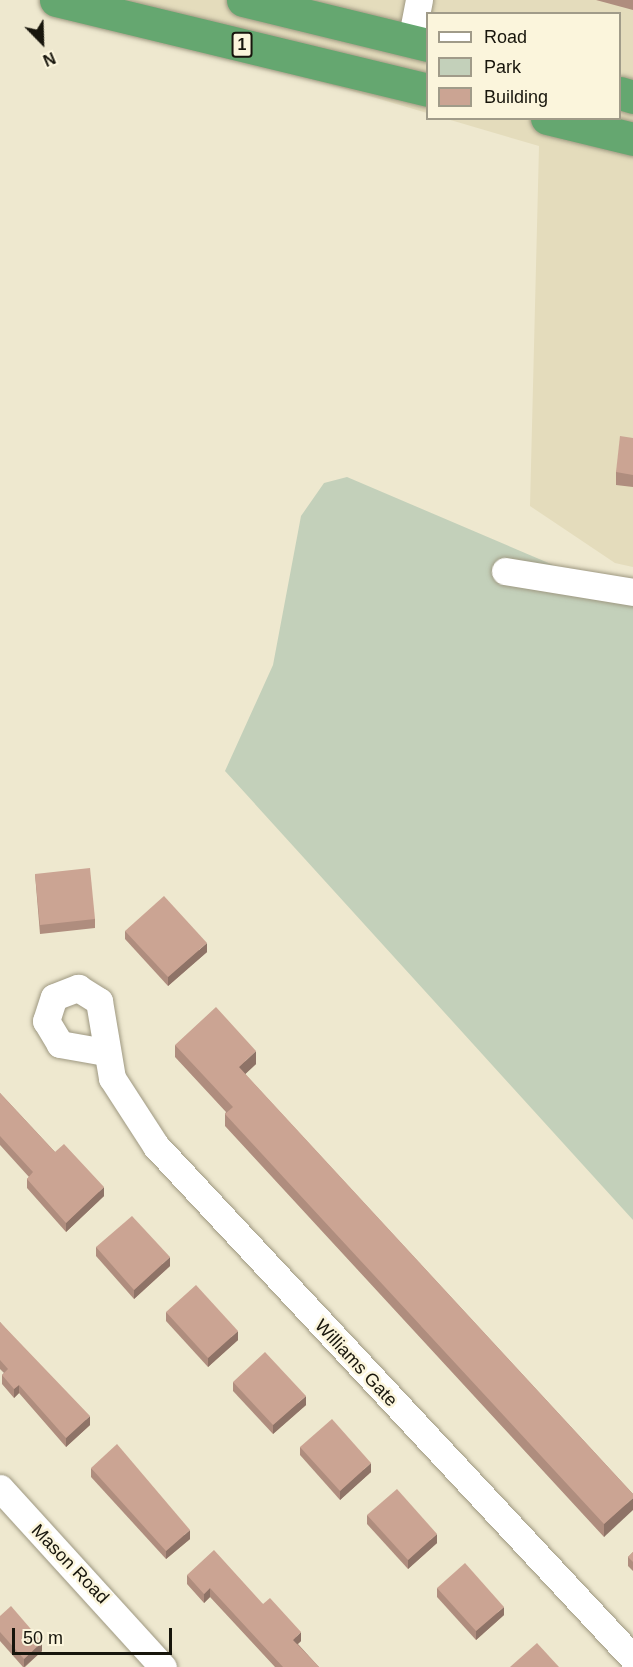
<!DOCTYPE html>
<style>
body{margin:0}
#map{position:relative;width:633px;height:1667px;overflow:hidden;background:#eee8cf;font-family:Helvetica,sans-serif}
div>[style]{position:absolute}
.built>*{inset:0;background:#e4dcbc}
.green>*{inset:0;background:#c3d0ba}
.roads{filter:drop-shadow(0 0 2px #9e9881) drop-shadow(0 0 2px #9e9881)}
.minor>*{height:27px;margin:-13.5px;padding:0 13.5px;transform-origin:13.5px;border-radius:13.5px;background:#fff}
.highway>*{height:33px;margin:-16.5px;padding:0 16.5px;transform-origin:16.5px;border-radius:16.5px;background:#65a770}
.wall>*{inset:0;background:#af8d7e}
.shaded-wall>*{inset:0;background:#8e7367}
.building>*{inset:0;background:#cba493}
span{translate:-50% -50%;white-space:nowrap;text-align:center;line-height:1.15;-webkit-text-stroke:5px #fbf5dc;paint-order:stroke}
.shield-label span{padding:2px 4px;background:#fbf5dc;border:2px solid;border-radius:4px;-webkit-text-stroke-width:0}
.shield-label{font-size:16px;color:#17150c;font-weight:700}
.street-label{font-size:18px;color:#17150c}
.legend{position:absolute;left:426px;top:12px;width:195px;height:108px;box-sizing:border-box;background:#fbf5dc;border:2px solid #a09b89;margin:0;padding:8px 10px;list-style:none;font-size:18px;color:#17150c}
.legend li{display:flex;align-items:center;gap:12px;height:30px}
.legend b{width:30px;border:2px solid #a09b89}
.north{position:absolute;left:12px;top:12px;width:60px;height:60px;-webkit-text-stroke:4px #fbf5dc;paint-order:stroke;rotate:157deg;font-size:16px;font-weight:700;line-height:24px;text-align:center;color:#17150c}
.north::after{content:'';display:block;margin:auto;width:21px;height:27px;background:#17150c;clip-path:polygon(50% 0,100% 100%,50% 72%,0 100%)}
.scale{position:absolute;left:12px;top:1628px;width:160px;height:27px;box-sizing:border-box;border:3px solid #17150c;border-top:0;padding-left:8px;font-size:18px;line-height:21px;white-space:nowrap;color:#17150c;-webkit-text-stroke:4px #fbf5dc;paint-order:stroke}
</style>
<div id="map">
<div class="built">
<div style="clip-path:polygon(43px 0,633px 0,633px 567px,615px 563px,530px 506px,539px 146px,447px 119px,620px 118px,620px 14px,428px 14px,427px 113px)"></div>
</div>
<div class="green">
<div style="clip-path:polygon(347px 477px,633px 599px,633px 1220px,225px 771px,273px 665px,301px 516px,324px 483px)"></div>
</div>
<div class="roads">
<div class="minor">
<div style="left:411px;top:41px;width:42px;rotate:-79deg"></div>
<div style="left:505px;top:571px;width:130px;rotate:9.3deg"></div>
<div style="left:105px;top:1052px;width:46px;rotate:-169.9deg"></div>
<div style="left:60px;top:1044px;width:27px;rotate:-121deg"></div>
<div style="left:46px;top:1021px;width:25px;rotate:-72deg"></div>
<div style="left:54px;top:997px;width:26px;rotate:-21deg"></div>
<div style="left:78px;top:988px;width:25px;rotate:32deg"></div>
<div style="left:99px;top:1001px;width:78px;rotate:80.4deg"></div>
<div style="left:112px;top:1078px;width:81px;rotate:57.1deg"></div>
<div style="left:156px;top:1146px;width:700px;rotate:47.03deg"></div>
<div style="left:0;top:1488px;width:242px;rotate:47.7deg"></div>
</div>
<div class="highway">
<div style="left:56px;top:0;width:383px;rotate:13.6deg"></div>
<div style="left:243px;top:0;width:190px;rotate:13.7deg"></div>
<div style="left:620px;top:93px;width:14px;rotate:17deg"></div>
<div style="left:547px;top:118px;width:89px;rotate:13.7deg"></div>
</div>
</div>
<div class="wall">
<div style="clip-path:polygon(596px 0,633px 0,633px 10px)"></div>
<div style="clip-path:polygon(633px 438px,633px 487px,616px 485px,616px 472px)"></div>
<div style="clip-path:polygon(35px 874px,95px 919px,95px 928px,40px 934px)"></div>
<div style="clip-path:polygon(125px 931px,207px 952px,168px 986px,125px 939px)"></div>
<div style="clip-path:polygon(175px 1045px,256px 1064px,245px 1074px,633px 1494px,604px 1537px,225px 1126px,225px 1114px,226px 1112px,175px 1057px)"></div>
<div style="clip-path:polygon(0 1093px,55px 1152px,104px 1196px,66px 1232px,27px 1188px,27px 1179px,29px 1177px,0 1145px)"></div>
<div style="clip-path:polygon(96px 1247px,170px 1266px,134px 1299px,96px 1256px)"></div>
<div style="clip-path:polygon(166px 1312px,238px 1340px,208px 1367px,166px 1321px)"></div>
<div style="clip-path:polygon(0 1322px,90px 1425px,66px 1447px,19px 1393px,14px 1398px,2px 1384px,2px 1375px,4px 1373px,0 1369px)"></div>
<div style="clip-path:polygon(233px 1382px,306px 1405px,273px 1434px,233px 1391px)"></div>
<div style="clip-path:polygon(300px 1447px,371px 1472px,340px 1500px,300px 1455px)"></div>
<div style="clip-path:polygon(91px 1468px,190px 1539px,166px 1559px,91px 1477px)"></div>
<div style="clip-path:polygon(367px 1515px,437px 1543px,408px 1569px,367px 1524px)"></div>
<div style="clip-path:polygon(633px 1552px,633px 1571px,628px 1566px,628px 1557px)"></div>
<div style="clip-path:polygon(187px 1575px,263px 1604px,301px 1641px,298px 1644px,319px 1667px,275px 1667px,210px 1597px,204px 1603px,187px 1584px)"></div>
<div style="clip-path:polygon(437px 1588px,504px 1615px,476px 1640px,437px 1597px)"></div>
<div style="clip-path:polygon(0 1616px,42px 1651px,25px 1667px,23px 1667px,0 1641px)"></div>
</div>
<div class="shaded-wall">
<div style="clip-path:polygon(207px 943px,207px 952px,168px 986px,168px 977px)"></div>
<div style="clip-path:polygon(256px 1051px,256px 1064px,239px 1080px,239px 1067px)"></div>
<div style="clip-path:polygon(104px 1187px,104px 1196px,66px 1232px,66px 1223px)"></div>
<div style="clip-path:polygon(170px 1257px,170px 1266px,134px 1299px,134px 1290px)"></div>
<div style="clip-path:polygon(238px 1331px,238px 1340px,208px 1367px,208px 1358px)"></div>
<div style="clip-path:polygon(19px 1385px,19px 1393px,14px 1398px,14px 1389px)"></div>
<div style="clip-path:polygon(306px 1396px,306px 1405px,273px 1434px,273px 1425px)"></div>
<div style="clip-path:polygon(90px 1416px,90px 1425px,66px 1447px,66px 1438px)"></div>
<div style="clip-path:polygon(371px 1463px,371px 1472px,340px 1500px,340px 1491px)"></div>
<div style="clip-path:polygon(633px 1498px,633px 1510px,604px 1537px,604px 1524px)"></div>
<div style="clip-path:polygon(190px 1530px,190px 1539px,166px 1559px,166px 1551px)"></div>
<div style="clip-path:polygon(437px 1534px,437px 1543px,408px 1569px,408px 1560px)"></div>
<div style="clip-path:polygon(210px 1588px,210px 1597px,204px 1603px,204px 1594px)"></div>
<div style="clip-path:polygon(504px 1607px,504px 1615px,476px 1640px,476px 1631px)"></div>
<div style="clip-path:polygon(301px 1632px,301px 1641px,293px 1648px,293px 1640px)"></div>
<div style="clip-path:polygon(42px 1642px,42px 1651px,24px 1667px,24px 1659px)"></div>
</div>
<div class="building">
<div style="clip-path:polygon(620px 436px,633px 438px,633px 475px,616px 472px)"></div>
<div style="clip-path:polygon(90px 868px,95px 919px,40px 925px,35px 874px)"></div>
<div style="clip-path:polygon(164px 896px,207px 943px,168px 977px,125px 931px)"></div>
<div style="clip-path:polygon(216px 1007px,256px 1051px,239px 1067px,633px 1494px,633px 1498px,604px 1524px,225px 1114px,233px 1107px,175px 1045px)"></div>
<div style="clip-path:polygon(0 1093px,55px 1152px,64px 1144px,104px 1187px,66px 1223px,27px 1179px,33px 1172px,0 1136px)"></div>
<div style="clip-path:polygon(132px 1216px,170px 1257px,134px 1290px,96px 1247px)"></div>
<div style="clip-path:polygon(196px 1285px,238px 1331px,208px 1358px,166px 1312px)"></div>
<div style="clip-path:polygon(0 1322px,90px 1416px,66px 1438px,19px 1385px,14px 1389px,2px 1375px,8px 1369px,0 1360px)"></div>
<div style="clip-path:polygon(265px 1352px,306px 1396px,273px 1425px,233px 1382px)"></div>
<div style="clip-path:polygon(332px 1419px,371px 1463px,340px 1491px,300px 1447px)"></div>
<div style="clip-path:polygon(117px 1444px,190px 1530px,166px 1551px,91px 1468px)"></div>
<div style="clip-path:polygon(397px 1489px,437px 1534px,408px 1560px,367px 1515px)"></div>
<div style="clip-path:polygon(214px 1550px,263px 1604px,270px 1598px,301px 1632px,293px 1640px,319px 1667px,283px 1667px,210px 1588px,204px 1594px,187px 1575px)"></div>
<div style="clip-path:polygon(633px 1552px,633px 1562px,628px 1557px)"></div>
<div style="clip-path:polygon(465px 1563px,504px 1607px,476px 1631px,437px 1588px)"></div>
<div style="clip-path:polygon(11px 1606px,42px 1642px,24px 1659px,0 1632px,0 1616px)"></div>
<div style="clip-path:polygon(537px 1643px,559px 1667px,510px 1667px)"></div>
</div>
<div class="shield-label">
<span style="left:242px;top:45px">1</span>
</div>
<div class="street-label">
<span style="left:356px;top:1363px;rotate:47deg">Williams Gate</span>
<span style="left:70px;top:1564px;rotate:46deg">Mason Road</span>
</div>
<ul class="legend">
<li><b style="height:8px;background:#fff"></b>Road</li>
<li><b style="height:16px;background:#c3d0ba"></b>Park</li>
<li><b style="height:16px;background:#cba493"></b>Building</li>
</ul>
<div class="north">N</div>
<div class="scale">50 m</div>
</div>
